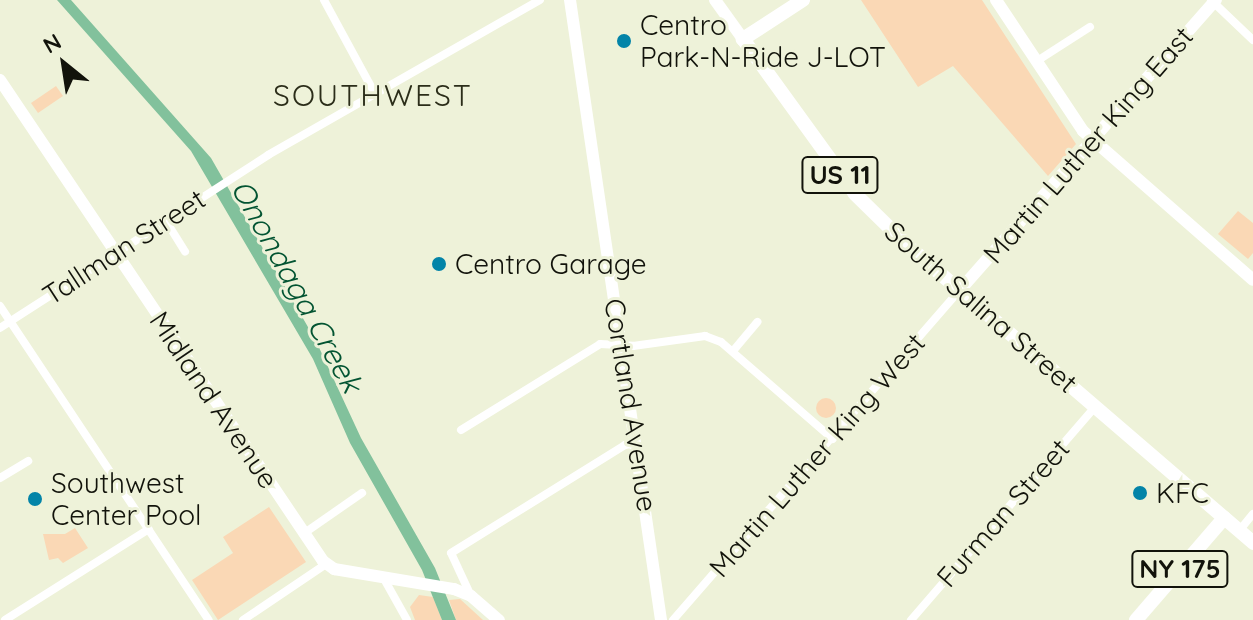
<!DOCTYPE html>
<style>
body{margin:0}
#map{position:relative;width:1253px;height:620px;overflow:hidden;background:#eef2d9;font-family:Quicksand,sans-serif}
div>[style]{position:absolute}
.green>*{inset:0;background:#fad8b5}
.round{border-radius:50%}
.water>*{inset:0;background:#82c19c}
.street>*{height:8px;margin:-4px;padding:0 4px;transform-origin:4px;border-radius:4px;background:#fff}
.secondary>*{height:12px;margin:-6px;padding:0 6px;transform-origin:6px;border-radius:6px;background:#fff}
.primary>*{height:14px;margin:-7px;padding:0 7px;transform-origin:7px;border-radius:7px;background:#fff}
.dots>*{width:22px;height:22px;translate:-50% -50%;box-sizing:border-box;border:4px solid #eef2d9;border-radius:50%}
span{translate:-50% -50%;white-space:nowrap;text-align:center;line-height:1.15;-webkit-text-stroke:6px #eef2d9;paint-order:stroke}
.shield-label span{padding:2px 6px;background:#eef2d9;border:2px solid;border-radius:6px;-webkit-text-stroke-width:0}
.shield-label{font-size:26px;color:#12130b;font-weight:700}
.poi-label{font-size:28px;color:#12130b}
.left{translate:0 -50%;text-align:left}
.street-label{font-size:28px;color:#12130b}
.neighbourhood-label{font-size:30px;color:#2b2d19;letter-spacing:2px}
.water-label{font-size:30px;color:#035432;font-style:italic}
.north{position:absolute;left:24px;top:24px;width:80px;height:80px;-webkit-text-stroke:6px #eef2d9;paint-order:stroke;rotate:330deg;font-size:22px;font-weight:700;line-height:32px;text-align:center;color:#12130b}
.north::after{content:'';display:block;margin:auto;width:28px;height:36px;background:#12130b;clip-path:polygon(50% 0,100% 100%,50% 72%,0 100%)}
</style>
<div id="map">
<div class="green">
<div style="clip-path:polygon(861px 0,982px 0,1076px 144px,1048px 176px,953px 66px,918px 87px)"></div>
<div style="clip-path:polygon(56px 86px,63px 96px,38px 113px,31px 103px)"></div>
<div style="clip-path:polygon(1238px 211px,1253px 223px,1253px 253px,1248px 259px,1218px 234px)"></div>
<div class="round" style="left:816px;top:398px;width:20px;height:20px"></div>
<div style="clip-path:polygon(269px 507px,306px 562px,218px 620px,192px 580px,233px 553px,223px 537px)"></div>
<div style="clip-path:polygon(75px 528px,88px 548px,63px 563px,58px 558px,49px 560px,43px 534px,65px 534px)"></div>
<div style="clip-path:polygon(419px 595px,433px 597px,442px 620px,415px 620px,410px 607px)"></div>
<div style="clip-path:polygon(460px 599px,483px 620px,456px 620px,449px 600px)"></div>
</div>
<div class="water">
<div style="clip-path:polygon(57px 0,71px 0,211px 158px,316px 341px,361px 438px,435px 568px,456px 620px,442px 620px,422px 570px,350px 443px,313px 359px,191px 151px)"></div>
</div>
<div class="street">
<div style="left:324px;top:0;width:105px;rotate:61.5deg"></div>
<div style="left:1211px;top:0;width:58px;rotate:43.6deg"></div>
<div style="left:1037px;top:61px;width:63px;rotate:-32.7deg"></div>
<div style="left:166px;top:221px;width:36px;rotate:58deg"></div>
<div style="left:0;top:306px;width:377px;rotate:56.4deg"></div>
<div style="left:0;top:328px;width:319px;rotate:-32.8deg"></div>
<div style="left:268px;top:155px;width:313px;rotate:-29.7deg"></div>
<div style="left:733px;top:351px;width:38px;rotate:-50deg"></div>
<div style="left:461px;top:430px;width:163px;rotate:-31.7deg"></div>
<div style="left:600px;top:344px;width:33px;rotate:3deg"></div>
<div style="left:633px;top:346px;width:73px;rotate:-7.9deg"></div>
<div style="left:705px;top:336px;width:17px;rotate:21deg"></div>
<div style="left:721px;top:342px;width:148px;rotate:40.9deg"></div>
<div style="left:0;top:478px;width:33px;rotate:-31deg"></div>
<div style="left:1239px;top:531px;width:22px;rotate:-51deg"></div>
<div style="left:303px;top:534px;width:72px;rotate:-34.8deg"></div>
<div style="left:383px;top:577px;width:49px;rotate:60.8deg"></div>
<div style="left:471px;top:596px;width:47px;rotate:-114.9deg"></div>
<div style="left:451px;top:553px;width:205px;rotate:-31.8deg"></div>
<div style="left:625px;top:445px;width:12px;rotate:-9deg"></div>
<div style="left:5px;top:620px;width:170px;rotate:-32.3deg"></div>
<div style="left:243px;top:620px;width:100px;rotate:-34deg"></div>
<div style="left:673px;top:620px;width:437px;rotate:-49deg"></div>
<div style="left:911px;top:620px;width:281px;rotate:-49.2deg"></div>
</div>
<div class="secondary">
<div style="left:570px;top:0;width:627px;rotate:81.65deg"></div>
<div style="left:715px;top:0;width:48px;rotate:54.3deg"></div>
<div style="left:996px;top:0;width:157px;rotate:56.4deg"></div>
<div style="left:1083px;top:131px;width:226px;rotate:41.2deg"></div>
<div style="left:0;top:80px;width:579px;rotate:56.12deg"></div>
<div style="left:323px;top:561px;width:14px;rotate:36deg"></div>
<div style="left:334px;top:569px;width:122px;rotate:9.5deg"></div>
<div style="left:454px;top:589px;width:18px;rotate:22deg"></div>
<div style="left:471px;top:596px;width:37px;rotate:41deg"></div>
<div style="left:960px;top:290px;width:387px;rotate:-48.6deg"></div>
</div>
<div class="primary">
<div style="left:803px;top:0;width:72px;rotate:147deg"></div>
<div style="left:743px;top:39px;width:191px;rotate:54.1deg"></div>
<div style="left:855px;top:194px;width:73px;rotate:44.4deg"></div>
<div style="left:907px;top:245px;width:457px;rotate:40.7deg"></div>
<div style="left:1136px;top:620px;width:135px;rotate:-49.2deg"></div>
</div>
<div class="dots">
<div style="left:624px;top:41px;background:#0384a8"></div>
<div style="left:439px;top:264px;background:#0384a8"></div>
<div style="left:1140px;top:493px;background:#0384a8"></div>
<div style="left:35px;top:499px;background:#0384a8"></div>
</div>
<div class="shield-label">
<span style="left:840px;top:175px">US 11</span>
<span style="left:1180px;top:569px">NY 175</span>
</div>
<div class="poi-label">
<span class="left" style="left:640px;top:41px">Centro<br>Park-N-Ride J-LOT</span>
<span class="left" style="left:455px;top:264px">Centro Garage</span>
<span class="left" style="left:51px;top:499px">Southwest<br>Center Pool</span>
<span class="left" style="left:1156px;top:493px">KFC</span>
</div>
<div class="street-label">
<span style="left:1088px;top:145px;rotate:-49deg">Martin Luther King East</span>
<span style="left:124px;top:247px;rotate:-33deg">Tallman Street</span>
<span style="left:981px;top:307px;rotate:41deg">South Salina Street</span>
<span style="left:214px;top:400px;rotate:56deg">Midland Avenue</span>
<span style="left:631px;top:405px;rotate:81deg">Cortland Avenue</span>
<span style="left:817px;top:455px;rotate:-49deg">Martin Luther King West</span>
<span style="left:1003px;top:513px;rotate:-49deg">Furman Street</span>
</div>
<div class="neighbourhood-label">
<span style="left:373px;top:95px">SOUTHWEST</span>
</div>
<div class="water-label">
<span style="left:297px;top:286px;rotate:61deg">Onondaga Creek</span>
</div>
<div class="north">N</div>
</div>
